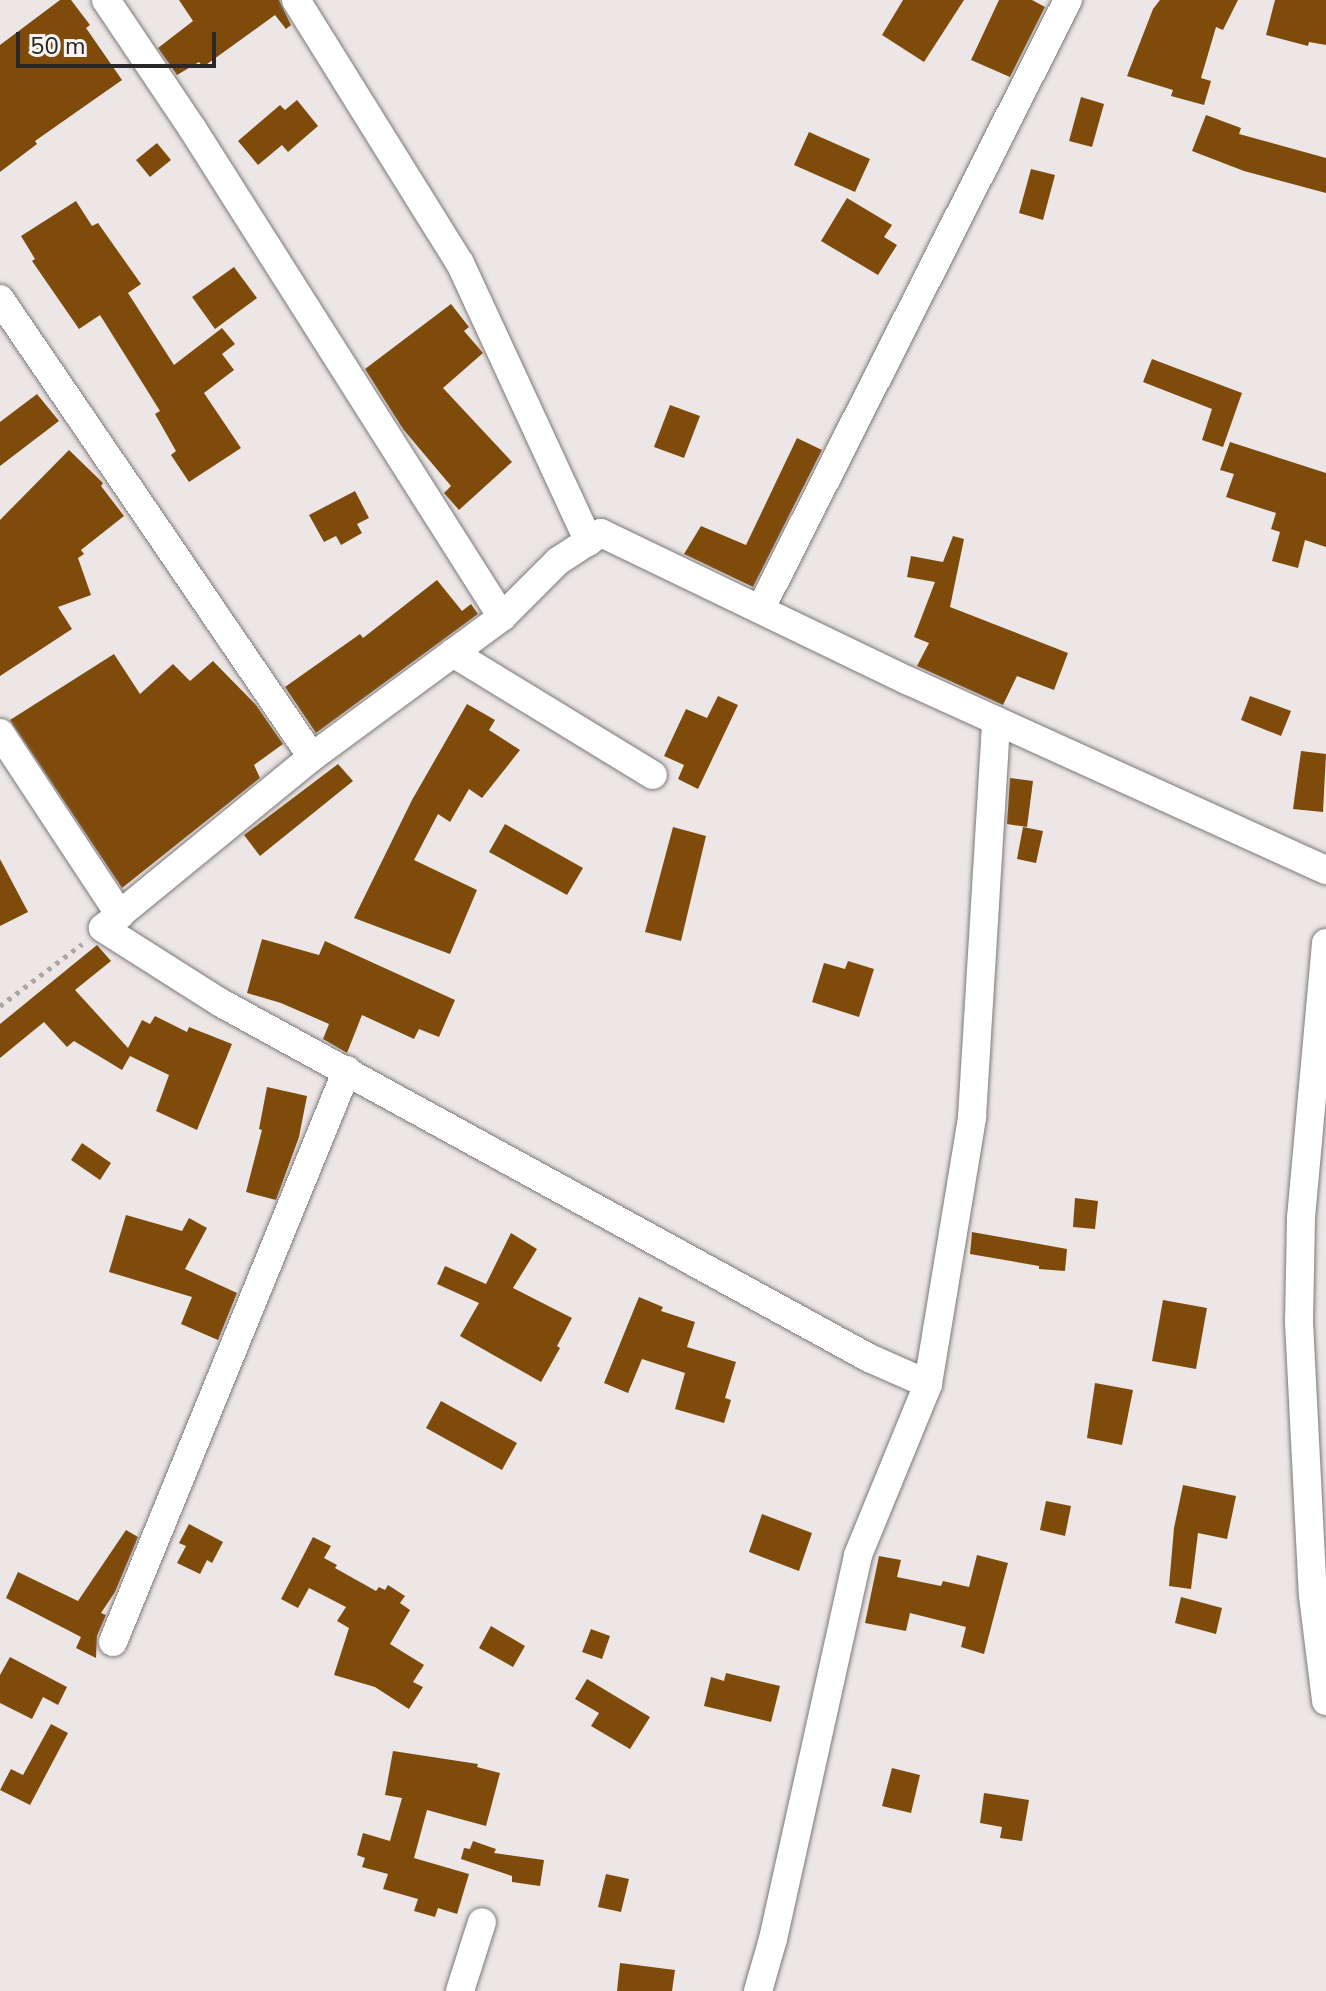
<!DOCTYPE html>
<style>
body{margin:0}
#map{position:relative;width:1326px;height:1991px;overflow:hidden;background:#ece7e6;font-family:"Nunito Sans",sans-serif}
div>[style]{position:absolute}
.building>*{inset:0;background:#7f4b0b}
.path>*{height:5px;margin-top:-2.5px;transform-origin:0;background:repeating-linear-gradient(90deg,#a9a6a5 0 4px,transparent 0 10px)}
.roads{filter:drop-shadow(0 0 2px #7d7877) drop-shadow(0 0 2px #7d7877)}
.street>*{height:28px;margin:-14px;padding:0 14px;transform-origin:14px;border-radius:14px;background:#fff}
span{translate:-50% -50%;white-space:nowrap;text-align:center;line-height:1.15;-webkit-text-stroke:8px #faf4f3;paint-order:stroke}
.scale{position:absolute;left:16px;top:32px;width:200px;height:36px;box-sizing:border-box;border:4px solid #292727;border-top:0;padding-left:10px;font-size:24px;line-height:28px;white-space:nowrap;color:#292727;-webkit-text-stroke:6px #faf4f3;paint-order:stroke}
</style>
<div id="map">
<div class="building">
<div style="clip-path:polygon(60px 0,71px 0,90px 25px,86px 28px,122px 80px,35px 141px,37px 144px,0 172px,0 45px)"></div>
<div style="clip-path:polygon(179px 0,279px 0,291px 25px,286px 29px,275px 15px,203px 67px,199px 62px,177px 75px,158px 48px,193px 21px)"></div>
<div style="clip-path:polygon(903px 0,964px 0,924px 62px,882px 35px)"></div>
<div style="clip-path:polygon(999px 0,1032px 0,1045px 7px,1010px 77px,971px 60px)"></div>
<div style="clip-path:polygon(1160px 0,1238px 0,1223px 30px,1216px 27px,1201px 78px,1211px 81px,1204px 105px,1171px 96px,1173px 90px,1127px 76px,1153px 9px)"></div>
<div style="clip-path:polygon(1275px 0,1326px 0,1326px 45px,1309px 42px,1308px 46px,1266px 35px)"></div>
<div style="clip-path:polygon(1081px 97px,1104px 104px,1092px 147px,1069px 141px)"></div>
<div style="clip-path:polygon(297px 100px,318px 126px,288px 152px,282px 145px,258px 165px,238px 141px,280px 105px,285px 110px)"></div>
<div style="clip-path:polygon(1206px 115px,1241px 128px,1239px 134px,1326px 158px,1326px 193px,1244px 171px,1192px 151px)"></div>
<div style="clip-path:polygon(809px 132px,870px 159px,855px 192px,794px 165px)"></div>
<div style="clip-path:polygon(157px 143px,171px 160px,150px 177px,136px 160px)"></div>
<div style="clip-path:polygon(1031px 169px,1055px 175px,1043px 220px,1019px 213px)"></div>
<div style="clip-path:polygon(847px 198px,892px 225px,884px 237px,897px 245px,878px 275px,821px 241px)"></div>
<div style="clip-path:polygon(76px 201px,92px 226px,98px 223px,141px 284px,128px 293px,174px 365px,222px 328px,235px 344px,222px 354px,234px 370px,204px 393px,241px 448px,189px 482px,171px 455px,176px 451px,155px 414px,160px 411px,100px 315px,79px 329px,32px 261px,35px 259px,21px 236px)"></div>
<div style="clip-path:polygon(234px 267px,257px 298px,215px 329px,192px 297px)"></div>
<div style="clip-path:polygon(451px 304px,469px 327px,464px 331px,483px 353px,443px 388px,512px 462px,459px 510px,444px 493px,451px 486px,403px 429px,365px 369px)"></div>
<div style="clip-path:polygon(1152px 359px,1242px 393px,1223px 447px,1202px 440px,1212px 409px,1143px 382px)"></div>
<div style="clip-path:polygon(37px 394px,59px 421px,0 466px,0 422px)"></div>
<div style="clip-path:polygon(670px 405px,700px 416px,684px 458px,654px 447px)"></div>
<div style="clip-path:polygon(797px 438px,822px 450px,753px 587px,684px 554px,701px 526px,746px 545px)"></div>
<div style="clip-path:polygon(1230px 442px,1326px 473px,1326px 547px,1305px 540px,1298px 568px,1272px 561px,1280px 532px,1271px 529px,1276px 513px,1226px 497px,1234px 474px,1220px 470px)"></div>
<div style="clip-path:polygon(69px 450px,103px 483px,101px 486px,124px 516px,81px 550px,84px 554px,78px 558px,91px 595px,58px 607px,72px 629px,0 676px,0 520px)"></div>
<div style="clip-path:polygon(355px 491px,369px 518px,357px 524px,362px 533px,341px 545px,336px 536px,324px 542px,309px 515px)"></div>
<div style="clip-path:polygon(953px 536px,964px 539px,950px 607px,1068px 653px,1054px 690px,1017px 676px,1003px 705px,917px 666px,929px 643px,914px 637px,935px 582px,907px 577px,911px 556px,943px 562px)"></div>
<div style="clip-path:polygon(437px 580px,462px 611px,471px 604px,478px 614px,316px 733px,285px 687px,360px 634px,363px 638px)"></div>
<div style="clip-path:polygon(114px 654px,140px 694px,173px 664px,190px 681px,213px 661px,256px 705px,283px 744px,254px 765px,260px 778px,122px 888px,10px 720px)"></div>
<div style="clip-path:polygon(718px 696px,738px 705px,698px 789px,678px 779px,684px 765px,664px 756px,686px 709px,707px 718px)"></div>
<div style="clip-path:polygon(1250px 696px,1291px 711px,1281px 736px,1241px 720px)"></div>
<div style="clip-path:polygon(467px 704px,495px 720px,489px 730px,520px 750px,482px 798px,469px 789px,450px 822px,438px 814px,414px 860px,477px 890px,450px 954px,354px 918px,412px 800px)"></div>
<div style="clip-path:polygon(1301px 751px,1326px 754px,1323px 812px,1293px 809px)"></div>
<div style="clip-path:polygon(338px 764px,353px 781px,260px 856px,244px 835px)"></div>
<div style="clip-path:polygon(1010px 778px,1033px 781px,1027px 827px,1007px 824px)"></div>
<div style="clip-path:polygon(505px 824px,583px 868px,567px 895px,489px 852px)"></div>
<div style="clip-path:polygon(673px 827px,706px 836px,681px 941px,645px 932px)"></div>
<div style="clip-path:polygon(1023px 827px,1043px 831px,1036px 863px,1017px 859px)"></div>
<div style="clip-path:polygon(0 859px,28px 912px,0 926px)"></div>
<div style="clip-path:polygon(262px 939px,319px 955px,325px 941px,455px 1000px,439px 1037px,419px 1029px,414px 1039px,362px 1015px,347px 1053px,323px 1039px,329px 1024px,281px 1003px,247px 993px)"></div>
<div style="clip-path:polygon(97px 945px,111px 961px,75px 990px,128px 1048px,142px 1020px,150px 1024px,155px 1016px,187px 1032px,189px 1027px,232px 1044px,197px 1130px,156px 1111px,169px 1075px,130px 1056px,122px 1070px,74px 1041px,67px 1047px,44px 1022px,0 1058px,0 1024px)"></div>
<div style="clip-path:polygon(848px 961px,874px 969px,859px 1017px,812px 1002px,824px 963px,845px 969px)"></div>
<div style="clip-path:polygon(267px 1087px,307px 1096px,299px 1137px,276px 1200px,246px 1192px,262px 1130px,259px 1129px)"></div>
<div style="clip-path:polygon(82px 1143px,111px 1163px,100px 1180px,71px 1160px)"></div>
<div style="clip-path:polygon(1075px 1198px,1098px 1201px,1095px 1229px,1073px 1227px)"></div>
<div style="clip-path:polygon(126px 1215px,182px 1231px,189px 1218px,207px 1228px,185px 1269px,237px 1293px,218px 1340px,181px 1324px,192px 1297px,109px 1272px)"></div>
<div style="clip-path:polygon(972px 1232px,1067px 1249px,1065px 1271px,1039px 1269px,1039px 1266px,970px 1254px)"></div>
<div style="clip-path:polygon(511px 1233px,537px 1249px,513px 1288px,572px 1318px,557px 1346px,560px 1348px,541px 1382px,460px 1336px,479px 1303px,437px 1284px,445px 1266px,486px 1284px)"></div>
<div style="clip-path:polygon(639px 1297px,663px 1307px,661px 1311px,695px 1322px,687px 1347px,736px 1362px,725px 1398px,731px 1400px,724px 1423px,675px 1409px,685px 1373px,642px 1359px,628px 1393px,604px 1383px)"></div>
<div style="clip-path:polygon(1163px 1300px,1207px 1308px,1196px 1369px,1152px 1361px)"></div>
<div style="clip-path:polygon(1095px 1383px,1133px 1390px,1122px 1445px,1087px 1438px)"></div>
<div style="clip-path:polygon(441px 1401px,517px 1443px,502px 1470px,426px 1428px)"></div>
<div style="clip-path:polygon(1183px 1485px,1236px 1496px,1227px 1539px,1198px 1533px,1191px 1589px,1169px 1586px,1174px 1528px)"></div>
<div style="clip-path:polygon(1046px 1501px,1071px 1506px,1065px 1536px,1040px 1530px)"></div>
<div style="clip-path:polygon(762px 1514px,812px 1533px,799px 1571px,749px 1552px)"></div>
<div style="clip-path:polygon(189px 1524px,223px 1542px,212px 1563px,207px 1560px,200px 1574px,177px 1563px,186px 1546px,179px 1543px)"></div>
<div style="clip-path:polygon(126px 1530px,138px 1537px,115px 1592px,101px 1613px,106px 1615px,97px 1636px,96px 1658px,76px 1648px,81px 1637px,6px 1598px,18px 1572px,78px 1601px)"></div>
<div style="clip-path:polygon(313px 1537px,331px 1546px,324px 1558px,337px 1565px,335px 1568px,376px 1591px,379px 1587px,385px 1590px,388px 1585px,405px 1596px,400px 1603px,410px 1610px,390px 1644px,424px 1665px,413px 1682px,423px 1687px,409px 1709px,375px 1687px,334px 1675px,349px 1628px,337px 1621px,346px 1607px,309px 1588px,298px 1608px,281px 1599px)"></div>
<div style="clip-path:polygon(977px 1555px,1008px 1563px,984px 1654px,961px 1647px,966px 1627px,910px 1613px,906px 1631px,865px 1623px,879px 1556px,901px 1560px,897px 1577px,941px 1586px,943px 1581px,969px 1587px)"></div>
<div style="clip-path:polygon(1181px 1597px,1222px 1608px,1216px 1634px,1175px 1623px)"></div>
<div style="clip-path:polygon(491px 1626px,525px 1646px,513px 1667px,479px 1648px)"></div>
<div style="clip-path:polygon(591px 1629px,610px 1636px,602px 1659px,582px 1652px)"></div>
<div style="clip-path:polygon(10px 1657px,67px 1687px,58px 1705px,43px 1697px,32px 1719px,0 1703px,0 1675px)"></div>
<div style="clip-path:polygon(726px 1673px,780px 1686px,771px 1722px,704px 1706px,711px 1677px,724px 1681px)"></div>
<div style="clip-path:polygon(587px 1679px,650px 1717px,630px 1749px,591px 1726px,599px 1713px,575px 1699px)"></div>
<div style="clip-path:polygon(51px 1724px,68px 1733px,30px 1805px,0 1790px,11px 1769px,23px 1775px)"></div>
<div style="clip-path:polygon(393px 1751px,478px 1764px,477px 1767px,500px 1773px,486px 1826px,427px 1810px,414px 1858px,469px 1874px,457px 1914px,438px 1908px,435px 1917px,414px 1911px,418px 1899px,383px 1889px,388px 1874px,362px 1867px,365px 1858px,357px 1855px,363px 1833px,390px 1841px,402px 1798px,385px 1795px)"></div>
<div style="clip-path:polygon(892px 1768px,920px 1775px,911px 1813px,882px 1806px)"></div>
<div style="clip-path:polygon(984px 1793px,1029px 1800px,1022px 1841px,1000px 1838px,1002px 1827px,980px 1823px)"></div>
<div style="clip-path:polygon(473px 1841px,496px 1849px,494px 1853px,544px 1860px,540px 1886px,512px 1882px,512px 1876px,461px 1859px,464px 1848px,470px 1849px)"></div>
<div style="clip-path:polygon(606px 1874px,629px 1879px,621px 1912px,598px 1907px)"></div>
<div style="clip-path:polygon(620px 1963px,675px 1970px,672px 1991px,617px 1991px)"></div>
</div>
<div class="path">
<div style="left:0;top:1006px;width:103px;rotate:-37.1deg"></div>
</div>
<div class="roads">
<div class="street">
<div style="left:106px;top:0;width:154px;rotate:56.1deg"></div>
<div style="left:192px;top:128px;width:579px;rotate:57.63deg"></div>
<div style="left:296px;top:0;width:310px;rotate:58.1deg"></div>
<div style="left:460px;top:263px;width:307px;rotate:65.2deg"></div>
<div style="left:0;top:299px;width:554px;rotate:55.74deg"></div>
<div style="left:761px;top:608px;width:681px;rotate:-63.21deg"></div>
<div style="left:453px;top:653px;width:234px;rotate:31.4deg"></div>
<div style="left:0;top:733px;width:218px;rotate:56.6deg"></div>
<div style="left:1326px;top:943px;width:276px;rotate:95.2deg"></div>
<div style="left:1301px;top:1218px;width:104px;rotate:91.1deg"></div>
<div style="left:1299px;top:1322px;width:274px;rotate:87.1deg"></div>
<div style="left:1313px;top:1596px;width:106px;rotate:82.9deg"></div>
<div style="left:928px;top:1384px;width:271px;rotate:-80.6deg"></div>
<div style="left:972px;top:1117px;width:397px;rotate:-86.5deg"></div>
<div style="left:113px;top:1642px;width:618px;rotate:-67.75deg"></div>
<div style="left:460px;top:1991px;width:72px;rotate:-72.3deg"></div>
<div style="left:758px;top:1991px;width:54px;rotate:-73.9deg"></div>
<div style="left:773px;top:1939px;width:393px;rotate:-77.5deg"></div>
<div style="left:858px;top:1555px;width:185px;rotate:-67.7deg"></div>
<div style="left:928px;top:1384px;width:64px;rotate:-156.2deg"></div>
<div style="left:869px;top:1358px;width:739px;rotate:-151.28deg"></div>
<div style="left:221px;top:1003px;width:140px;rotate:-147.6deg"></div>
<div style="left:103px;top:928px;width:270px;rotate:-39.3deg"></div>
<div style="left:312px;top:757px;width:236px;rotate:-36.4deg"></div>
<div style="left:502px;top:617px;width:79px;rotate:-45deg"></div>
<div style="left:558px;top:561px;width:51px;rotate:-33.1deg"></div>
<div style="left:601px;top:533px;width:342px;rotate:25.7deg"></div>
<div style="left:909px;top:681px;width:458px;rotate:24.4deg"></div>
</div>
</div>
<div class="scale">50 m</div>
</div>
